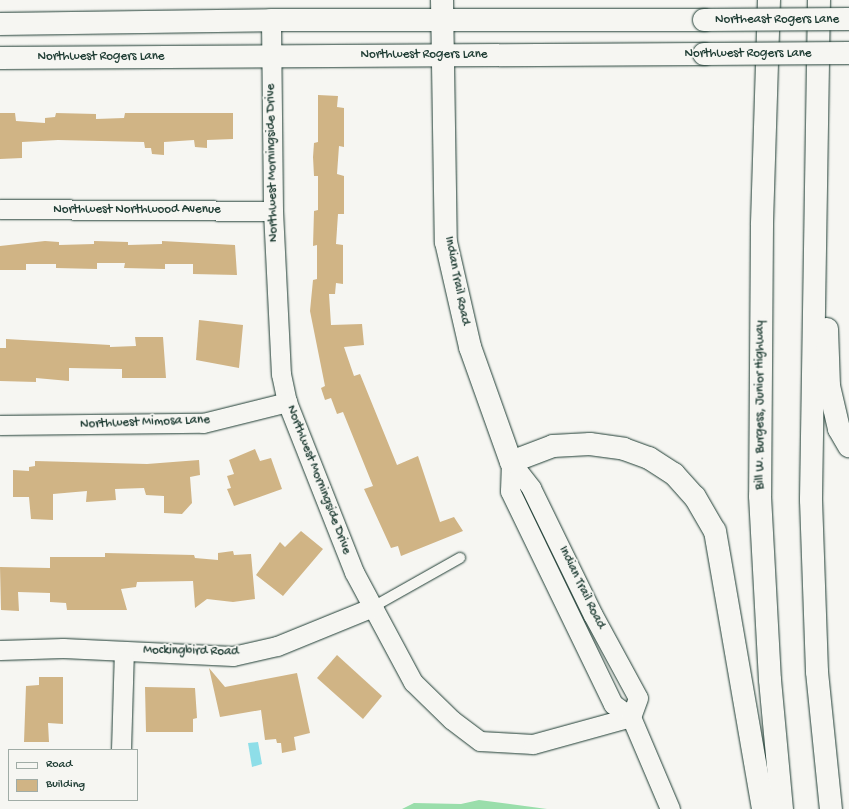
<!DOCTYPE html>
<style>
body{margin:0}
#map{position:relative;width:849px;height:809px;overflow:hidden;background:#f6f6f2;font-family:"Gochi Hand",sans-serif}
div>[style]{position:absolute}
.green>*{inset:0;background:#9adeab}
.water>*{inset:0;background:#8edee8}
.building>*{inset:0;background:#d0b485}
.roads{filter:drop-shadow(0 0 1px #1f3d34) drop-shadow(0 0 1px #1f3d34)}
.service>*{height:10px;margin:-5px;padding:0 5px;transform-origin:5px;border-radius:5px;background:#f6f6f2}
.minor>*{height:19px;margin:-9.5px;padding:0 9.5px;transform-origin:9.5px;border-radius:9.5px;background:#f6f6f2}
.tertiary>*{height:22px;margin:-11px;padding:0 11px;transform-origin:11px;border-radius:11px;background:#f6f6f2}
.trunk>*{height:22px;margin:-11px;padding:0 11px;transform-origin:11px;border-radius:11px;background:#f6f6f2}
.motorway>*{height:22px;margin:-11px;padding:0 11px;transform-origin:11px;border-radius:11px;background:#f6f6f2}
.bridges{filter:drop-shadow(0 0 1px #1f3d34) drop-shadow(0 0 1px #1f3d34)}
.trunk-bridge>*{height:22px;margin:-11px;padding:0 11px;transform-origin:11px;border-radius:11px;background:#f6f6f2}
span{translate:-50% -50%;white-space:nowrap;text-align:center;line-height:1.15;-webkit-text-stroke:3.5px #f6f6f2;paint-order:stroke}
.street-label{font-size:13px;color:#1f3d34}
.legend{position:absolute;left:8px;top:749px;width:130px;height:52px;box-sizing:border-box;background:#f6f6f2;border:1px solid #a0aca6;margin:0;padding:5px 7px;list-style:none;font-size:12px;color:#1f3d34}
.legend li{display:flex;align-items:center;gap:8px;height:20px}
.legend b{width:20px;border:1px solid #a0aca6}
</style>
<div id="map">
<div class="green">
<div style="clip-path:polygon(479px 800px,547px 809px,402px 809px,414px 803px,461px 804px)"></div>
</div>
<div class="water">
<div style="clip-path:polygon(258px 742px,262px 764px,252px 767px,248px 743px)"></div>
</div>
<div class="building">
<div style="clip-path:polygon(318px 95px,338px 96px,337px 107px,344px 108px,344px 147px,339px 146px,337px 174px,344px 176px,344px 214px,338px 214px,336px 244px,343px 245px,343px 284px,336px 283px,335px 294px,329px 294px,331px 325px,362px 324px,364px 345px,344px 347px,354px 376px,360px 374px,397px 465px,418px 456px,440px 522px,454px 517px,463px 531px,401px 556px,398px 546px,391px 548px,364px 489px,373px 486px,343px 412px,337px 414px,331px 398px,325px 400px,321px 388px,325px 386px,310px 311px,313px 280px,317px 279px,317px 245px,313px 246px,314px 211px,318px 210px,318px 176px,314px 176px,313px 157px,314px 143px,318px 142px)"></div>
<div style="clip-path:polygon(0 113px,15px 113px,16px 121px,45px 123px,45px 118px,55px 117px,56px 113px,96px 114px,96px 119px,124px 118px,125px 113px,233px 113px,233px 139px,207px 140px,207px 148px,195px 147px,194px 140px,164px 142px,164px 155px,152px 154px,151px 148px,145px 148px,144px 142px,58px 140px,22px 142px,22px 158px,0 159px)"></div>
<div style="clip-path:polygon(45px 241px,59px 242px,59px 245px,94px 244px,94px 241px,128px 242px,128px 245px,162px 244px,162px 241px,235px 245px,237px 275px,193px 274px,193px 264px,165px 264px,165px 269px,124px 268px,125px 263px,97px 263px,97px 269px,56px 268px,56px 264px,26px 264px,26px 270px,0 270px,0 246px)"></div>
<div style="clip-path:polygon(199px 320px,243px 325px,239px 368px,196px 360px)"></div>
<div style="clip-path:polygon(135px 337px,163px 337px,166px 378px,122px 378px,122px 369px,69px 368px,69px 381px,36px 378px,36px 382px,0 381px,0 348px,6px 348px,6px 339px,110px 345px,110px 347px,136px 346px)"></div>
<div style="clip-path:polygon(255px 449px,260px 461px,271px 458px,282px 489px,234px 506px,227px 489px,231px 488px,227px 476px,234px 474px,229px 460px)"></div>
<div style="clip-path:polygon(199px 460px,200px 475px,190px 477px,192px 503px,182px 514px,164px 513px,164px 496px,146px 495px,144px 488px,115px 489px,116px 500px,86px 502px,87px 491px,53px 494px,53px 520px,31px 519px,29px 497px,13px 497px,13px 470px,29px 471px,29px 467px,35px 466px,35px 461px,147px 464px)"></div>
<div style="clip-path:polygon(301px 531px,323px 549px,283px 596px,256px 575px,280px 542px,285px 547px)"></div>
<div style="clip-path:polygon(233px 551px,234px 555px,251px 554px,255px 599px,233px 602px,207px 599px,195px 608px,193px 581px,137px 582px,136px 587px,121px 589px,127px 610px,67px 610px,66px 603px,50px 602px,50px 593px,18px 592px,19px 611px,1px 610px,0 567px,50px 568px,50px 557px,105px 557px,105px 553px,194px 555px,195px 558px,218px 560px,218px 553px)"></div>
<div style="clip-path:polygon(337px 655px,382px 696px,363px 719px,317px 678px)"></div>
<div style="clip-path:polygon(209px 668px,225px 687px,297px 673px,310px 733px,294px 737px,296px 750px,282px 753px,281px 743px,277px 743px,276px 739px,265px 740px,261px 710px,220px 717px)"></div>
<div style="clip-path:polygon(39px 677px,63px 677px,63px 724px,48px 723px,49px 742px,24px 742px,26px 686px,39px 685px)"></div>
<div style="clip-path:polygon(145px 687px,195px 688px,197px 718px,193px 719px,193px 732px,146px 732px)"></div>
</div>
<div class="roads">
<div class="service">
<div style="left:373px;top:607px;width:100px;rotate:-29.4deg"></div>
</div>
<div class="minor">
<div style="left:271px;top:20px;width:191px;rotate:89.4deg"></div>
<div style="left:273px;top:211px;width:163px;rotate:87.2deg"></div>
<div style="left:281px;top:374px;width:29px;rotate:78deg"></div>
<div style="left:287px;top:402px;width:183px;rotate:68.5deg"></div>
<div style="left:354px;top:572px;width:125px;rotate:61.8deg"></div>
<div style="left:413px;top:682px;width:54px;rotate:44.3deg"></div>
<div style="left:452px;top:720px;width:35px;rotate:37deg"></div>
<div style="left:480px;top:741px;width:53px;rotate:3.2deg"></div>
<div style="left:533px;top:744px;width:102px;rotate:-15.4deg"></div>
<div style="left:0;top:209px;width:273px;rotate:0.4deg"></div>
<div style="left:0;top:425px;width:203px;rotate:-0.6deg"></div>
<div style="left:203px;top:423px;width:87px;rotate:-14deg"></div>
<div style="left:511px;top:462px;width:29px;rotate:92deg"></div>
<div style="left:510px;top:491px;width:237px;rotate:64.2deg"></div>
<div style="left:613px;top:704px;width:22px;rotate:36deg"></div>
<div style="left:631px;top:717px;width:100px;rotate:67deg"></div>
<div style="left:511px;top:462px;width:33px;rotate:52deg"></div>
<div style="left:531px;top:488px;width:141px;rotate:64deg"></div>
<div style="left:593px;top:615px;width:94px;rotate:61.5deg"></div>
<div style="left:638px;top:698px;width:20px;rotate:110deg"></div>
<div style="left:0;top:650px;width:63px;rotate:-1.8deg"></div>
<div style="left:63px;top:648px;width:170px;rotate:2.7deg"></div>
<div style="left:233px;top:656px;width:45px;rotate:-12.8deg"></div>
<div style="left:277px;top:646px;width:104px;rotate:-22.1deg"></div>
<div style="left:121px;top:750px;width:99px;rotate:-88.3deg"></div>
</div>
<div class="tertiary">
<div style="left:442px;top:0;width:242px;rotate:89.1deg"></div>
<div style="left:446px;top:242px;width:108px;rotate:77.1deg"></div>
<div style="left:470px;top:347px;width:122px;rotate:70.4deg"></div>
</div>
<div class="trunk">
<div style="left:0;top:24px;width:271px;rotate:-0.8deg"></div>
<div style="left:271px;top:20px;width:433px"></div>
<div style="left:0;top:58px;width:704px;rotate:-0.33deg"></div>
</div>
<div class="motorway">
<div style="left:769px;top:0;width:225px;rotate:91.8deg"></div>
<div style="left:762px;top:225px;width:271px;rotate:90.4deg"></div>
<div style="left:760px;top:496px;width:184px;rotate:86.9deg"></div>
<div style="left:770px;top:680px;width:130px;rotate:84.7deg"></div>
<div style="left:819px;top:0;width:500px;rotate:90.92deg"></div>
<div style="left:811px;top:500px;width:172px;rotate:88deg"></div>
<div style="left:817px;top:672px;width:138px;rotate:84.2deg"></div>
<div style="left:827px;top:329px;width:57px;rotate:88deg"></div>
<div style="left:829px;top:386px;width:44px;rotate:76.9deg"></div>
<div style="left:839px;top:429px;width:20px;rotate:60deg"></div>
<div style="left:511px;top:462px;width:45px;rotate:-20.9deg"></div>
<div style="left:553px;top:446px;width:37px;rotate:-3deg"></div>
<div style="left:590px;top:444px;width:34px;rotate:8deg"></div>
<div style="left:624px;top:449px;width:27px;rotate:20deg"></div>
<div style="left:649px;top:458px;width:30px;rotate:33deg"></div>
<div style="left:674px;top:474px;width:31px;rotate:48deg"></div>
<div style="left:695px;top:497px;width:39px;rotate:60deg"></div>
<div style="left:715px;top:531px;width:282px;rotate:80.2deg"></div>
</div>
</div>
<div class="bridges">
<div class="trunk-bridge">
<div style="left:704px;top:20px;width:145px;rotate:-0.4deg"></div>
<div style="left:704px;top:54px;width:145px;rotate:-0.4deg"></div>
</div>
</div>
<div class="street-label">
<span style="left:777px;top:20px">Northeast Rogers Lane</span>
<span style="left:748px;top:54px">Northwest Rogers Lane</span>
<span style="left:424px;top:55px">Northwest Rogers Lane</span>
<span style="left:101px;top:57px">Northwest Rogers Lane</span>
<span style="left:273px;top:163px;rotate:-91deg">Northwest Morningside Drive</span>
<span style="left:137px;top:210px">Northwest Northwood Avenue</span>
<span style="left:456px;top:281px;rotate:79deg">Indian Trail Road</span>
<span style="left:761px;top:405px;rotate:-90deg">Bill W. Burgess, Junior Highway</span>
<span style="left:145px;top:423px;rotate:-2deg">Northwest Mimosa Lane</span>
<span style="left:318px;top:480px;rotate:69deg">Northwest Morningside Drive</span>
<span style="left:581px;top:588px;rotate:64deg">Indian Trail Road</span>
<span style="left:191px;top:652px;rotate:1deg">Mockingbird Road</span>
</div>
<ul class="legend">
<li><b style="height:5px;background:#f6f6f2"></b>Road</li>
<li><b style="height:11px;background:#d0b485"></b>Building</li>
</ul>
</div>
